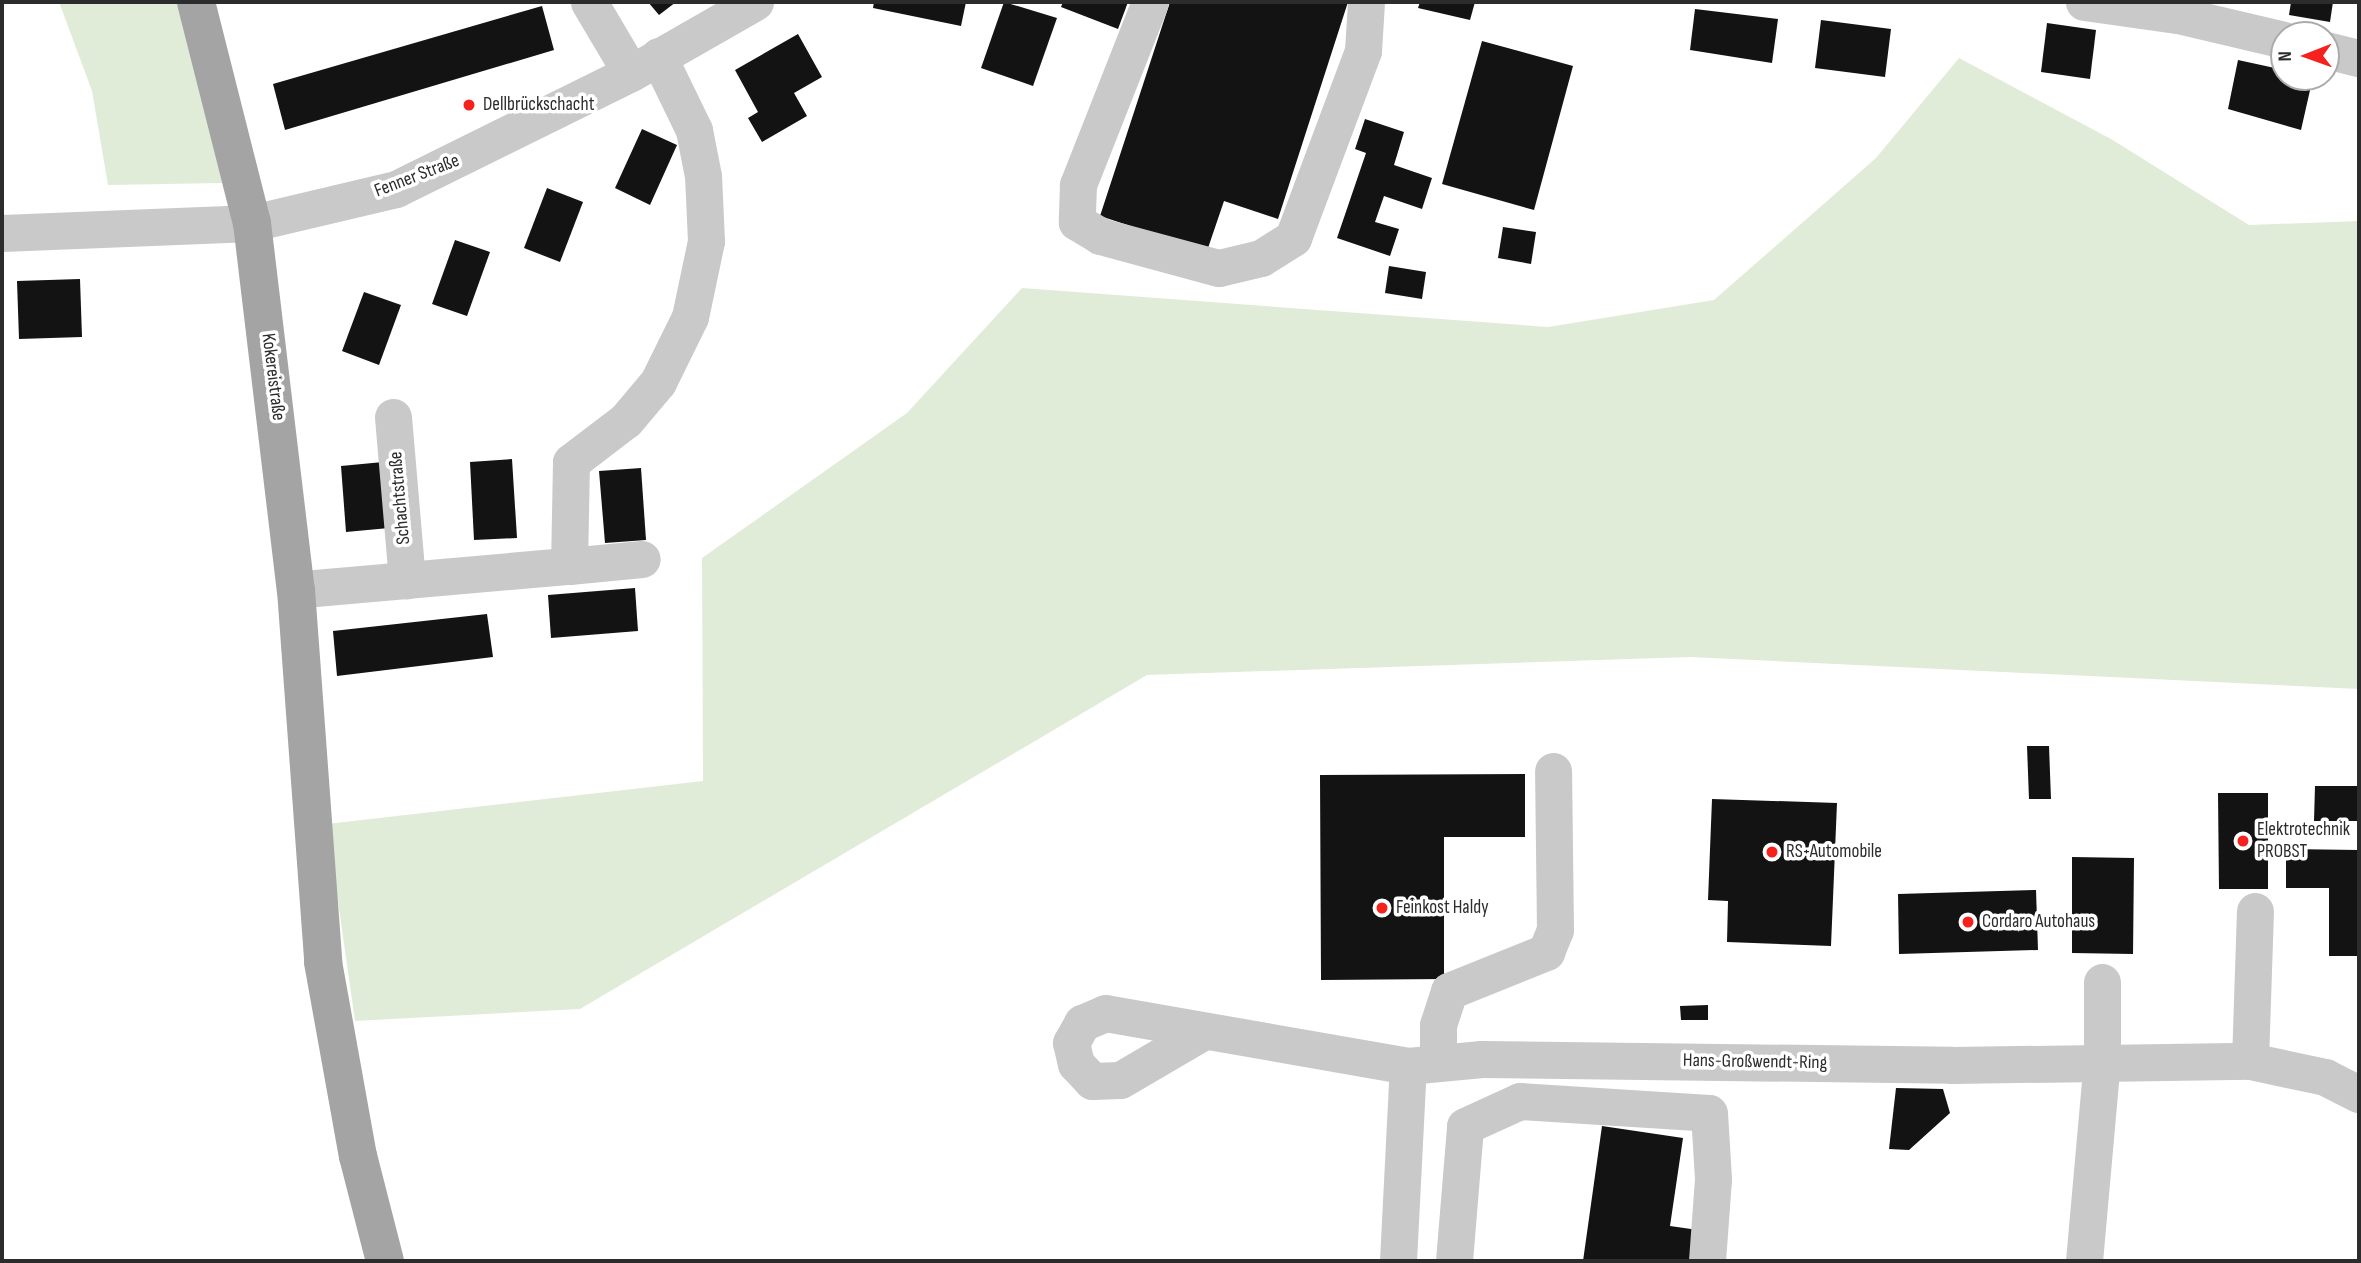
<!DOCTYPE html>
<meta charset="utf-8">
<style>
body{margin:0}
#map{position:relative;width:2361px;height:1263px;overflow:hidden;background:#fff;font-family:"Sofia Sans Condensed",sans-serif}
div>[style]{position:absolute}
.green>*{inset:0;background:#e1ecd8}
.building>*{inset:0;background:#131313}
.minor>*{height:37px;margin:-18.5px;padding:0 18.5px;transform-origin:18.5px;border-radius:18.5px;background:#c9c9c9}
.major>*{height:38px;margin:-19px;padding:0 19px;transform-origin:19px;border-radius:19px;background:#a4a4a4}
.dots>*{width:19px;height:19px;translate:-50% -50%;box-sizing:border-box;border:4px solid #fff;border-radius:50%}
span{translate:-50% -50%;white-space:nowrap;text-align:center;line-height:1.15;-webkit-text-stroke:7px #fff;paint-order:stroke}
.poi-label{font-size:19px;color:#2c2c2c}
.left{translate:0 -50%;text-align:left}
.street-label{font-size:19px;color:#2c2c2c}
.frame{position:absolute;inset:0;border:4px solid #2c2c2c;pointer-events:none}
.north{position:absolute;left:2270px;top:21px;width:70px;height:70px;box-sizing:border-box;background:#fff;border:2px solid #ababab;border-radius:50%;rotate:269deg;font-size:19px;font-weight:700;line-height:28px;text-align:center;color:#2c2c2c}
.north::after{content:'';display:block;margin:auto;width:24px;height:32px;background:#f4211d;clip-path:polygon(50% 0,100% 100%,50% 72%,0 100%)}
</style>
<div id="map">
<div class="green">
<div style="clip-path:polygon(59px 2px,180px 2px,201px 67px,222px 183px,108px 185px,92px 91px)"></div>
<div style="clip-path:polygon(1959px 58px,2111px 139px,2249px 225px,2359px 221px,2359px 689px,1690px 657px,1147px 675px,580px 1009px,355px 1021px,327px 824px,703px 781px,702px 558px,907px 413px,1022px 288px,1548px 327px,1714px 300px,1876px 158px)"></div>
</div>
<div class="building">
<div style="clip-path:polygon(648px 2px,676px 2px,659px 15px)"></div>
<div style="clip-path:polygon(874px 2px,966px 2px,961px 26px,873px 8px)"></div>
<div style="clip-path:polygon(1004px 2px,1057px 18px,1033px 86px,981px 68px)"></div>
<div style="clip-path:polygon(1063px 2px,1128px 2px,1118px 29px,1061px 7px)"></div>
<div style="clip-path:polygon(1170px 2px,1348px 2px,1278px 219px,1224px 201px,1207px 251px,1100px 216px)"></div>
<div style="clip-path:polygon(1420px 2px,1475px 2px,1470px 20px,1418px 8px)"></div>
<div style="clip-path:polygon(2291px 2px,2333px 2px,2330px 22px,2289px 15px)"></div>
<div style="clip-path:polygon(542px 6px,554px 50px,285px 130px,273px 84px)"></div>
<div style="clip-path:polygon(1695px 9px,1778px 19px,1772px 63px,1690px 50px)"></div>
<div style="clip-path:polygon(1821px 20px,1891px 29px,1885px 77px,1815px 68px)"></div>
<div style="clip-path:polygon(2047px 23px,2096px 30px,2090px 79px,2041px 72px)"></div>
<div style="clip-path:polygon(798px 34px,822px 77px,794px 93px,807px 116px,762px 142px,748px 118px,758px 112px,735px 70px)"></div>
<div style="clip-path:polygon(1482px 41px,1573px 66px,1534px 210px,1442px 184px)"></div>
<div style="clip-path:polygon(2238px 60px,2284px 70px,2284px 77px,2313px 77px,2301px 130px,2228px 109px)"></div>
<div style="clip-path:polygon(1365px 119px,1404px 132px,1394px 165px,1432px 178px,1422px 209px,1384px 196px,1375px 222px,1399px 229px,1390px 256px,1337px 238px,1366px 153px,1355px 149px)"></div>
<div style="clip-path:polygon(642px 129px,677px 145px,650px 205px,615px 188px)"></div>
<div style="clip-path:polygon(547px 188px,583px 202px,560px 262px,524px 248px)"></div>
<div style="clip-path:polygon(1503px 227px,1536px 232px,1531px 264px,1498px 258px)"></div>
<div style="clip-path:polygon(455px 240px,490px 252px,467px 316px,432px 304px)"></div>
<div style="clip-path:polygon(1389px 266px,1426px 272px,1422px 299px,1385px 293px)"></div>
<div style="clip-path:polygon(80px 279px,82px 337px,19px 339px,17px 281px)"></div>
<div style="clip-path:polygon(364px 292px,401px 305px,379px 365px,342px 351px)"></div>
<div style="clip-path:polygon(512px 459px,517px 538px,474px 540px,470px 462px)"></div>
<div style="clip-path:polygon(383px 462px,389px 528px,346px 532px,341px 466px)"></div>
<div style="clip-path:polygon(641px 468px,646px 540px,605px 543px,599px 471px)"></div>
<div style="clip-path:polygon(635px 588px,638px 631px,551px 638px,548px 595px)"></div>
<div style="clip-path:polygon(487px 614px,493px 657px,337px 676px,333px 631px)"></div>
<div style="clip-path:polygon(2027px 746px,2049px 746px,2051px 799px,2029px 799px)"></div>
<div style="clip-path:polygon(1525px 774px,1525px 837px,1444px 837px,1444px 979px,1321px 980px,1320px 775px)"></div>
<div style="clip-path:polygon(2315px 786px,2359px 786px,2359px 821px,2314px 821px)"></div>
<div style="clip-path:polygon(2218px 793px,2268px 793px,2268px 889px,2219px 889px)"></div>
<div style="clip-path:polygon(1712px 799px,1837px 803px,1831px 946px,1727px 942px,1728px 901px,1708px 900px)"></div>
<div style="clip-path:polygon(2286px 849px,2359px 850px,2359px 956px,2329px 956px,2329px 888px,2286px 888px)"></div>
<div style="clip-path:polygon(2072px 857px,2134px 858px,2133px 954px,2072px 953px)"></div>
<div style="clip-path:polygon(2036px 890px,2038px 950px,1899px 954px,1898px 894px)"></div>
<div style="clip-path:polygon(1708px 1005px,1708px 1020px,1681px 1020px,1680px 1006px)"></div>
<div style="clip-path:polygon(1896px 1088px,1943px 1089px,1950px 1113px,1909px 1150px,1889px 1149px)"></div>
<div style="clip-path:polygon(1602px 1126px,1683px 1138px,1670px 1226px,1698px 1230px,1694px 1261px,1583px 1261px)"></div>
</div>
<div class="minor">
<div style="left:589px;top:2px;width:82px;rotate:59.4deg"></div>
<div style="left:1150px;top:2px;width:197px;rotate:111.5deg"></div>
<div style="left:1078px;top:185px;width:37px;rotate:92deg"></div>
<div style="left:1077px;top:222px;width:27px;rotate:31deg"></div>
<div style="left:1100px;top:236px;width:123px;rotate:15.1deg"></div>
<div style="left:1219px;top:268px;width:43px;rotate:-13.4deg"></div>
<div style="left:1261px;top:258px;width:38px;rotate:-32deg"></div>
<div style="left:1293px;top:238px;width:200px;rotate:-69.5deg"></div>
<div style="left:1363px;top:51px;width:49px;rotate:-86.5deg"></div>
<div style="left:2084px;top:2px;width:95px;rotate:7.9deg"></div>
<div style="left:2178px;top:15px;width:109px;rotate:13.3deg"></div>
<div style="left:2326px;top:50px;width:34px;rotate:14deg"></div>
<div style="left:2px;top:233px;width:250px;rotate:-2.3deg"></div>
<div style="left:252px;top:223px;width:148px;rotate:-13.3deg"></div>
<div style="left:396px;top:189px;width:262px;rotate:-26.3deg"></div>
<div style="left:631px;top:73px;width:143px;rotate:-29.8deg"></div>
<div style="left:393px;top:417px;width:164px;rotate:85.1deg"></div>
<div style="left:569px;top:566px;width:73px;rotate:-5.5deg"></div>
<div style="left:315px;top:588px;width:255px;rotate:-5deg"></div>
<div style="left:569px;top:566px;width:104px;rotate:-88.9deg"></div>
<div style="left:571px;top:462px;width:69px;rotate:-37.4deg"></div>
<div style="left:626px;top:420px;width:50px;rotate:-49.9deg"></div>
<div style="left:658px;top:382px;width:72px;rotate:-63.8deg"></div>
<div style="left:690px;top:317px;width:78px;rotate:-78.1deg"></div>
<div style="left:706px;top:241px;width:65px;rotate:-92.6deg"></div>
<div style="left:703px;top:176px;width:47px;rotate:-101.1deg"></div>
<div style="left:694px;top:130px;width:82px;rotate:-115.9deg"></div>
<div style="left:1204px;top:1031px;width:97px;rotate:149.7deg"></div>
<div style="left:1120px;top:1080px;width:28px;rotate:178deg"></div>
<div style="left:1092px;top:1081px;width:23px;rotate:-133deg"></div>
<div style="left:1076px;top:1064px;width:22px;rotate:-103deg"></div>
<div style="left:1071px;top:1043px;width:23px;rotate:-61deg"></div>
<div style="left:1082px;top:1023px;width:25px;rotate:-23deg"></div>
<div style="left:1105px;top:1013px;width:308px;rotate:9.9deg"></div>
<div style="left:2250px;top:1061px;width:150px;rotate:-88.1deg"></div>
<div style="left:1438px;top:1063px;width:38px;rotate:-90deg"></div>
<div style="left:1438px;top:1025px;width:36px;rotate:-72deg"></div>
<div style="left:1449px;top:991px;width:105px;rotate:-21.9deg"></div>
<div style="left:1546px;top:952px;width:24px;rotate:-68deg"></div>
<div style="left:1555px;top:930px;width:159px;rotate:-90.7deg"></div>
<div style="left:1398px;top:1261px;width:195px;rotate:-87.1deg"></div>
<div style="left:1408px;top:1066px;width:74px;rotate:-5.4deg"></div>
<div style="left:1482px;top:1059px;width:470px;rotate:0.7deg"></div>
<div style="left:1952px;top:1065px;width:298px;rotate:-0.8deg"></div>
<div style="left:2250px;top:1061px;width:77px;rotate:12deg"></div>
<div style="left:2325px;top:1077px;width:38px;rotate:27deg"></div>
<div style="left:1454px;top:1261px;width:135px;rotate:-85.3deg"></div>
<div style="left:1465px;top:1126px;width:60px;rotate:-24.4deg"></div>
<div style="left:1520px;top:1101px;width:189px;rotate:3.6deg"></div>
<div style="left:1709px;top:1113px;width:66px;rotate:86.5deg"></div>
<div style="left:1713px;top:1179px;width:82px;rotate:94.2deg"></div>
<div style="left:2084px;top:1261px;width:202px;rotate:-84.9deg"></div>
<div style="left:2102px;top:1060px;width:78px;rotate:-90deg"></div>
</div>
<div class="major">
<div style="left:196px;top:2px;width:228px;rotate:75.8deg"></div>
<div style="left:252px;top:223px;width:370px;rotate:83.2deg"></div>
<div style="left:296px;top:590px;width:373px;rotate:85.8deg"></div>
<div style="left:323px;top:962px;width:197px;rotate:79.8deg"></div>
<div style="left:358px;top:1156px;width:108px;rotate:75.6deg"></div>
</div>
<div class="dots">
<div style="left:469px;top:105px;background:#f4211d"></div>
<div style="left:2243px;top:841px;background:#f4211d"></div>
<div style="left:1772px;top:852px;background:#f4211d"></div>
<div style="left:1382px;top:908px;background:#f4211d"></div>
<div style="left:1968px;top:922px;background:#f4211d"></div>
</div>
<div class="poi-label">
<span class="left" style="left:483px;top:105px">Dellbrückschacht</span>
<span class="left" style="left:2257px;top:841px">Elektrotechnik<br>PROBST</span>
<span class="left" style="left:1786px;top:852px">RS-Automobile</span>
<span class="left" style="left:1396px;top:908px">Feinkost Haldy</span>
<span class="left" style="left:1982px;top:922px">Cordaro Autohaus</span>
</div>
<div class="street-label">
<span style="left:417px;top:176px;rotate:-21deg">Fenner Straße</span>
<span style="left:273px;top:377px;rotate:83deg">Kokereistraße</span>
<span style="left:400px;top:498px;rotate:-95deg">Schachtstraße</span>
<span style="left:1755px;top:1062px;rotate:1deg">Hans-Großwendt-Ring</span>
</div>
<div class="frame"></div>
<div class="north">N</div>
</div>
